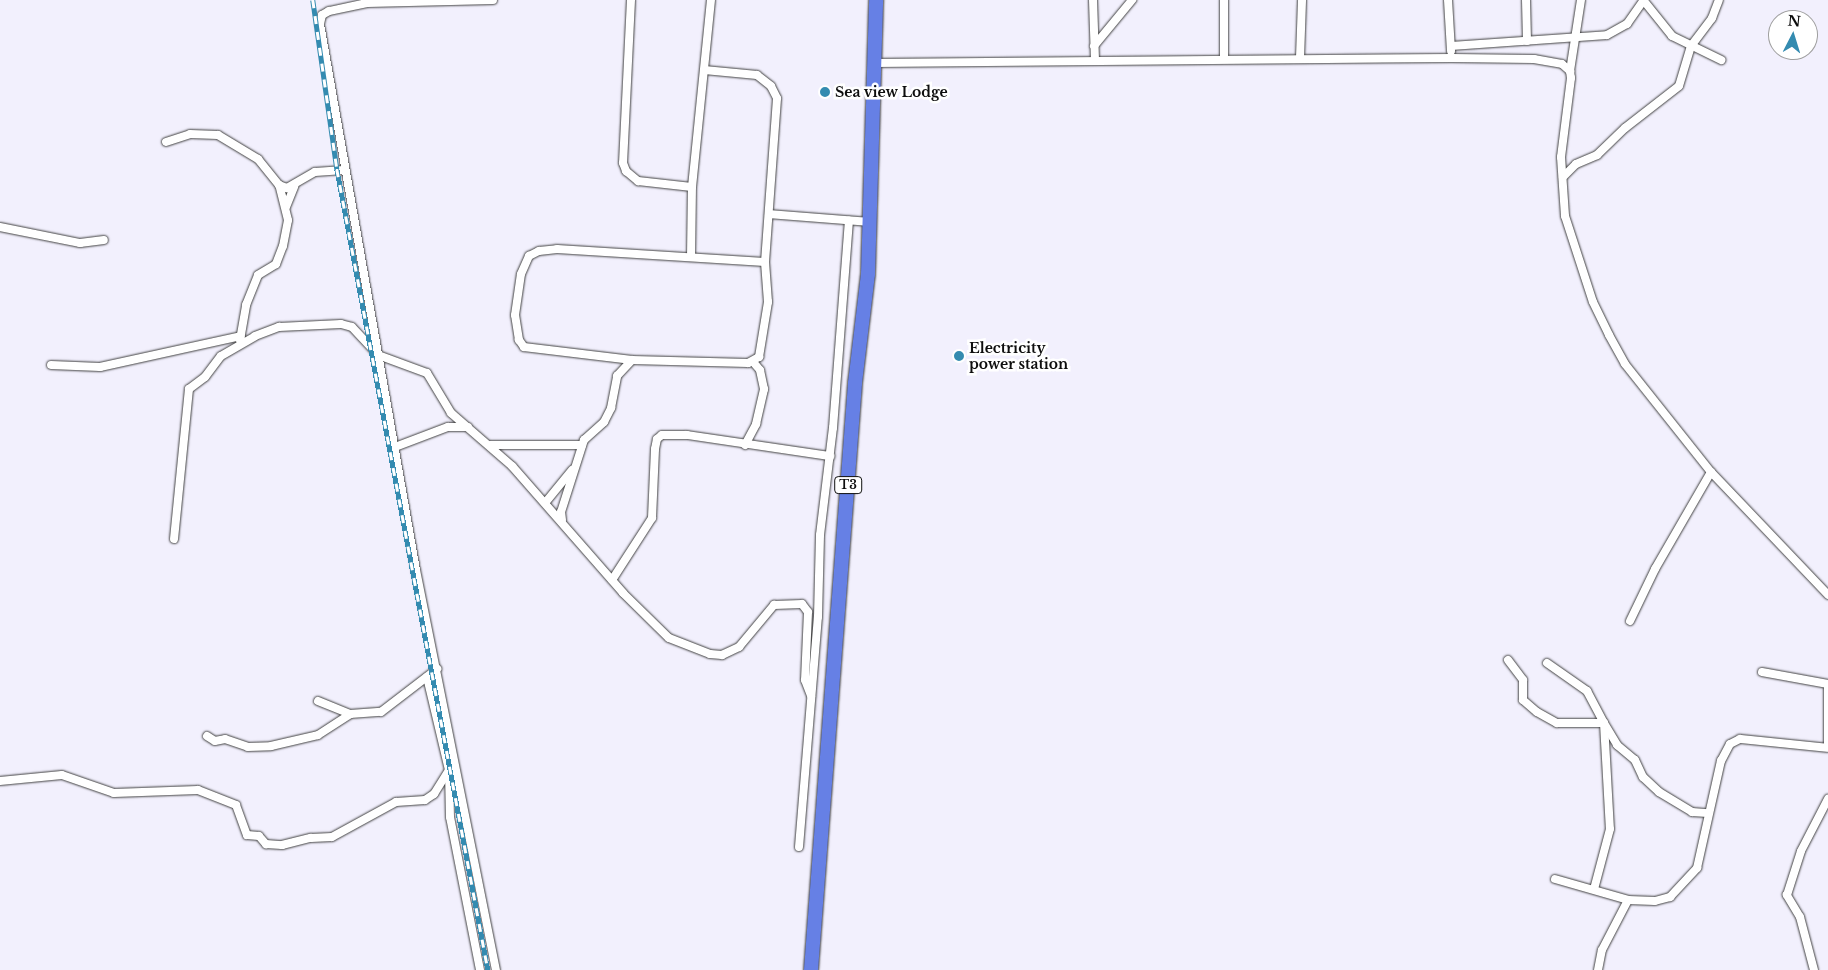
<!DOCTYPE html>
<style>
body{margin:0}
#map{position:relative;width:1828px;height:970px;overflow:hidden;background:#f2f0fd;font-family:"Libre Baskerville",serif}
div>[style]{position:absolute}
.roads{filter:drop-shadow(0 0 1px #414141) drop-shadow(0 0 1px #414141)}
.street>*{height:8px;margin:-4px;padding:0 4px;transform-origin:4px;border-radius:4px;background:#fff}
.highway>*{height:14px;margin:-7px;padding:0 7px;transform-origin:7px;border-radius:7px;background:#6680e5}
.rail>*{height:4.5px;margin-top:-2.25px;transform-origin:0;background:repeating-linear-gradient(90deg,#fff 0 8px,#348bb0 0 16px);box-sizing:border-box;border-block:1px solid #348bb0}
.dots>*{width:14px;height:14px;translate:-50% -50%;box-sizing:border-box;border:2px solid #fff;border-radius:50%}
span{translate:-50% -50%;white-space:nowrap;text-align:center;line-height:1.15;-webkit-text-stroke:5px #fff;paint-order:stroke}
.shield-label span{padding:1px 4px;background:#fff;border:1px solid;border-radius:4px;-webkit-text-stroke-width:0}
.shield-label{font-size:12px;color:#0e0e0e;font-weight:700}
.poi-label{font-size:14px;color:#0e0e0e;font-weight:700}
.left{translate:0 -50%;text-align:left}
.north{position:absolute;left:1768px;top:10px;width:50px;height:50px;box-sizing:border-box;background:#fff;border:1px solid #9f9f9f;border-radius:50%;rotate:5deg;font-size:14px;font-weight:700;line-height:20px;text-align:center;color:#0e0e0e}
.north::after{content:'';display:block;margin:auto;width:18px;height:22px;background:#348bb0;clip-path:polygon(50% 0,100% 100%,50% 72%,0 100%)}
</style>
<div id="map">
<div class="roads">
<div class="street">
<div style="left:493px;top:0;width:126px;rotate:178.6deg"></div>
<div style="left:367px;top:3px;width:39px;rotate:168deg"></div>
<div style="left:329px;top:11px;width:8px;rotate:150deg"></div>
<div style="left:322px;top:15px;width:9px;rotate:103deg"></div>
<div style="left:320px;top:24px;width:554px;rotate:80.03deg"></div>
<div style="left:416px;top:570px;width:408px;rotate:78.7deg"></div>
<div style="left:631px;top:0;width:163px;rotate:92.8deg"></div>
<div style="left:623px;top:163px;width:9px;rotate:69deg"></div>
<div style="left:626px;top:171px;width:16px;rotate:40deg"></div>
<div style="left:638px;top:181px;width:54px;rotate:6.3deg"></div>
<div style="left:1093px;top:0;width:61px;rotate:88.1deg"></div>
<div style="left:1224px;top:0;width:59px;rotate:90deg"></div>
<div style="left:1448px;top:0;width:51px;rotate:86.6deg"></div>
<div style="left:1526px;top:0;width:41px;rotate:88.6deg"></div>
<div style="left:1644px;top:1px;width:45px;rotate:51.3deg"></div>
<div style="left:1672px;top:36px;width:55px;rotate:26.1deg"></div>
<div style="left:1094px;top:46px;width:60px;rotate:-50.4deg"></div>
<div style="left:1451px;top:46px;width:156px;rotate:-4deg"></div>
<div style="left:1607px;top:35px;width:23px;rotate:-29deg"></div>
<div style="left:1627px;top:24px;width:29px;rotate:-55deg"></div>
<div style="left:1300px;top:58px;width:58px;rotate:-88deg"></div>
<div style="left:875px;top:63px;width:577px;rotate:-0.5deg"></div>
<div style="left:1452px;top:58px;width:82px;rotate:0.7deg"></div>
<div style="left:1534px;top:59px;width:28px;rotate:10deg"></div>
<div style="left:1562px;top:64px;width:11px;rotate:41deg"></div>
<div style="left:1570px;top:71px;width:7px;rotate:82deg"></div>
<div style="left:1571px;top:78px;width:80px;rotate:97.2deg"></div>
<div style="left:1561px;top:157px;width:59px;rotate:86.1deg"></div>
<div style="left:1565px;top:216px;width:90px;rotate:72deg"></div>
<div style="left:1593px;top:302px;width:37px;rotate:64deg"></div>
<div style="left:1609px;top:335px;width:33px;rotate:61deg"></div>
<div style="left:1625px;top:364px;width:138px;rotate:51.5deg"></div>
<div style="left:1711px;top:472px;width:170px;rotate:46.4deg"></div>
<div style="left:1570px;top:71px;width:72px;rotate:-81.2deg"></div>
<div style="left:166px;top:142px;width:25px;rotate:-18deg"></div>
<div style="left:190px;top:134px;width:28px;rotate:2deg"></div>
<div style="left:218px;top:135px;width:47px;rotate:31deg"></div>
<div style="left:258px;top:159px;width:33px;rotate:51deg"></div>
<div style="left:279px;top:185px;width:9px;rotate:21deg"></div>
<div style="left:287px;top:188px;width:32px;rotate:-30deg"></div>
<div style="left:315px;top:172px;width:29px;rotate:-4deg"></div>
<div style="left:1563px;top:177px;width:18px;rotate:-45deg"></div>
<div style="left:1576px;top:164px;width:23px;rotate:-23deg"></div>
<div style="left:1597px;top:155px;width:39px;rotate:-44deg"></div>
<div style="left:1625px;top:128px;width:68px;rotate:-37.9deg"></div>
<div style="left:1679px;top:86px;width:42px;rotate:-73.3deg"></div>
<div style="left:1691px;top:46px;width:35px;rotate:-53deg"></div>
<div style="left:1712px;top:18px;width:19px;rotate:-69deg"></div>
<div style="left:286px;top:207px;width:22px;rotate:-68deg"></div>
<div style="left:769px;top:214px;width:101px;rotate:4.5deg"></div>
<div style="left:0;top:227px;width:82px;rotate:11.3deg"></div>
<div style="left:80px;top:243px;width:24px;rotate:-7deg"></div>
<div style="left:691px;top:257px;width:70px;rotate:-89.2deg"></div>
<div style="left:692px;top:187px;width:188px;rotate:-84.2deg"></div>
<div style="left:240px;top:340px;width:36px;rotate:-80deg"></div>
<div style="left:246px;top:305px;width:32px;rotate:-68deg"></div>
<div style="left:258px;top:275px;width:21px;rotate:-31deg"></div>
<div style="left:276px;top:264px;width:19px;rotate:-69deg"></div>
<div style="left:283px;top:246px;width:26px;rotate:-79deg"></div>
<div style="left:288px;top:220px;width:36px;rotate:-104deg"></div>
<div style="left:632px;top:360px;width:109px;rotate:-173.1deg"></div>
<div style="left:524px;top:347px;width:9px;rotate:-126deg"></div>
<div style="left:519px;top:340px;width:25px;rotate:-99deg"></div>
<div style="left:515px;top:315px;width:41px;rotate:-81.7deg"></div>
<div style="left:521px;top:274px;width:20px;rotate:-66deg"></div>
<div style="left:529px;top:256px;width:11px;rotate:-27deg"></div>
<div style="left:539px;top:251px;width:18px;rotate:-6deg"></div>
<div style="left:557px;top:249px;width:208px;rotate:3.6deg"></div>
<div style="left:51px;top:365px;width:49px;rotate:2.3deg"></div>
<div style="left:100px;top:367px;width:144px;rotate:-12.4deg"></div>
<div style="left:490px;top:445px;width:92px"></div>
<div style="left:745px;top:445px;width:24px;rotate:-62deg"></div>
<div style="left:756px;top:424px;width:36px;rotate:-77deg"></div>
<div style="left:764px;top:389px;width:19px;rotate:-102deg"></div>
<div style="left:760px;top:370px;width:11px;rotate:-131deg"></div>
<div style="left:395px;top:447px;width:57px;rotate:-20.7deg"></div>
<div style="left:448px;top:427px;width:20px"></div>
<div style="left:545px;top:503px;width:43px;rotate:-50.7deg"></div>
<div style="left:562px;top:520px;width:8px;rotate:-97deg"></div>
<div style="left:561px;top:512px;width:76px;rotate:-72.3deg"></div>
<div style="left:584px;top:440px;width:27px;rotate:-42deg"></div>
<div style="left:604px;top:422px;width:16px;rotate:-63deg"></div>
<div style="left:611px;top:408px;width:33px;rotate:-79deg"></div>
<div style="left:617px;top:376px;width:22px;rotate:-47deg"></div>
<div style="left:632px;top:360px;width:116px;rotate:1.5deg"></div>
<div style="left:748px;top:363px;width:13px;rotate:-29deg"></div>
<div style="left:759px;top:357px;width:56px;rotate:-80.7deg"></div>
<div style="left:768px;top:302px;width:40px;rotate:-94.3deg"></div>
<div style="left:765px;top:262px;width:164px;rotate:-85.8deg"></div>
<div style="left:777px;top:98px;width:13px;rotate:-117deg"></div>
<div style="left:771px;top:86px;width:18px;rotate:-142deg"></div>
<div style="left:757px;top:75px;width:53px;rotate:-174.6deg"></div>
<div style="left:174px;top:539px;width:151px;rotate:-84.3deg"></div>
<div style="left:189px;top:389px;width:20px;rotate:-37deg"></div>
<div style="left:205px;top:377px;width:26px;rotate:-53deg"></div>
<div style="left:221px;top:356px;width:39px;rotate:-30deg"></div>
<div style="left:255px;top:336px;width:26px;rotate:-21deg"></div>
<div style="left:279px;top:327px;width:62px;rotate:-2.8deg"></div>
<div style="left:341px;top:324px;width:11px;rotate:15deg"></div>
<div style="left:352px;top:327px;width:38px;rotate:47deg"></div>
<div style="left:378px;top:355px;width:52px;rotate:20.2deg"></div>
<div style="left:427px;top:373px;width:47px;rotate:59deg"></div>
<div style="left:451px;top:413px;width:81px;rotate:41deg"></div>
<div style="left:512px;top:466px;width:169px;rotate:48.8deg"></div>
<div style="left:623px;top:593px;width:64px;rotate:44.4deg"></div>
<div style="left:669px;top:638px;width:44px;rotate:21.3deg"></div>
<div style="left:710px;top:654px;width:12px;rotate:5deg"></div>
<div style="left:722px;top:655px;width:19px;rotate:-25deg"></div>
<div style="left:739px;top:647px;width:55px;rotate:-50.2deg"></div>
<div style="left:774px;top:605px;width:28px;rotate:-2deg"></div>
<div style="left:802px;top:604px;width:10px;rotate:53deg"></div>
<div style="left:808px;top:612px;width:68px;rotate:92.5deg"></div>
<div style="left:805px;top:680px;width:17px;rotate:69deg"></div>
<div style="left:612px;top:580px;width:74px;rotate:-57.2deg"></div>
<div style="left:652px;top:518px;width:69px;rotate:-87.5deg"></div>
<div style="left:655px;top:449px;width:10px;rotate:-79deg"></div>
<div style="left:657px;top:439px;width:6px;rotate:-39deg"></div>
<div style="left:662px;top:435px;width:25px"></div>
<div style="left:687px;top:435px;width:145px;rotate:8.4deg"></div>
<div style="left:1630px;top:621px;width:58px;rotate:-64.3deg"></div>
<div style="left:1655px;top:569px;width:112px;rotate:-60deg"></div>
<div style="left:1508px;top:660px;width:25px;rotate:53deg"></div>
<div style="left:1523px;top:680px;width:20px;rotate:90deg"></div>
<div style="left:1523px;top:700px;width:18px;rotate:41deg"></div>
<div style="left:1537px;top:712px;width:23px;rotate:29deg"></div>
<div style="left:1557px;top:723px;width:47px"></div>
<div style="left:1604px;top:723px;width:26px;rotate:59deg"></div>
<div style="left:1617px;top:745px;width:23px;rotate:40deg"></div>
<div style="left:1635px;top:760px;width:19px;rotate:65deg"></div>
<div style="left:1643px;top:777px;width:22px;rotate:43deg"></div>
<div style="left:1659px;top:792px;width:39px;rotate:31deg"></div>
<div style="left:1692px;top:812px;width:16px;rotate:4deg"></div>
<div style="left:1547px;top:663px;width:49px;rotate:35deg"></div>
<div style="left:1587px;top:691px;width:36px;rotate:62deg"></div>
<div style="left:1604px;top:723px;width:106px;rotate:86.8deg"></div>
<div style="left:1610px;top:829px;width:62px;rotate:104.9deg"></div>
<div style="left:1762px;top:672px;width:67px;rotate:10.3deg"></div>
<div style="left:427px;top:677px;width:96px;rotate:76.7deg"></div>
<div style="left:449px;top:770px;width:47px;rotate:88.8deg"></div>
<div style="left:450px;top:817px;width:156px;rotate:78.9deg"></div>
<div style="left:1828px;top:685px;width:60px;rotate:90deg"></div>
<div style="left:318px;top:701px;width:35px;rotate:22deg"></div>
<div style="left:350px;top:714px;width:31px;rotate:-4deg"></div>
<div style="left:381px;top:712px;width:71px;rotate:-37.5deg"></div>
<div style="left:207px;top:736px;width:9px;rotate:32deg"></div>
<div style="left:215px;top:741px;width:10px;rotate:-11deg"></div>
<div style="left:225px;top:739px;width:24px;rotate:19deg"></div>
<div style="left:248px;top:747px;width:23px;rotate:-2deg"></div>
<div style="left:271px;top:746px;width:48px;rotate:-13.2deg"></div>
<div style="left:318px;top:735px;width:38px;rotate:-33deg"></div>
<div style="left:0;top:781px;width:62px;rotate:-5.5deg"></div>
<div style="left:62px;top:775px;width:55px;rotate:19.1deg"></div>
<div style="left:114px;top:793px;width:84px;rotate:-2deg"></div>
<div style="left:198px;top:790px;width:41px;rotate:21.5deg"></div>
<div style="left:236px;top:805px;width:32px;rotate:70deg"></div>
<div style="left:247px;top:835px;width:12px;rotate:5deg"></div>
<div style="left:259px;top:836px;width:11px;rotate:49deg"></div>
<div style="left:266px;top:844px;width:16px;rotate:4deg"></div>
<div style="left:282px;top:845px;width:30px;rotate:-14deg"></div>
<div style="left:311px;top:838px;width:21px;rotate:-3deg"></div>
<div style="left:332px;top:837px;width:73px;rotate:-28.7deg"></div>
<div style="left:396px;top:802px;width:29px;rotate:-4deg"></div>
<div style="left:425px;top:800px;width:11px;rotate:-34deg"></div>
<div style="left:434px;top:794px;width:28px;rotate:-58deg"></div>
<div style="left:799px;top:847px;width:231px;rotate:-85.3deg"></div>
<div style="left:818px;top:617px;width:82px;rotate:-88.6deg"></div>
<div style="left:820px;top:535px;width:108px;rotate:-83.1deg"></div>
<div style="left:833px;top:428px;width:208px;rotate:-85.6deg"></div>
<div style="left:1555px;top:879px;width:76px;rotate:16deg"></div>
<div style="left:1628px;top:900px;width:27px;rotate:2deg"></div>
<div style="left:1655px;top:901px;width:16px;rotate:-15deg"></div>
<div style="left:1670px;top:897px;width:40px;rotate:-47deg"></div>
<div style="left:1697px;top:868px;width:110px;rotate:-77.4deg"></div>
<div style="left:1721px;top:761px;width:19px;rotate:-62deg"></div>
<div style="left:1730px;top:744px;width:11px;rotate:-27deg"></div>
<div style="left:1740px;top:739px;width:88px;rotate:5.8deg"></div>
<div style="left:1598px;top:970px;width:20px;rotate:-79deg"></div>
<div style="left:1602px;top:950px;width:56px;rotate:-62.5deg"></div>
<div style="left:1814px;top:970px;width:55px;rotate:-104.8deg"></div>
<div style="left:1800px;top:917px;width:26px;rotate:-121deg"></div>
<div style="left:1787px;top:895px;width:46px;rotate:-72.3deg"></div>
<div style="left:1801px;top:851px;width:59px;rotate:-62.6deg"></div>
</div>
<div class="highway">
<div style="left:811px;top:970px;width:589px;rotate:-85.71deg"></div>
<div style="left:855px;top:383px;width:110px;rotate:-83.2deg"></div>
<div style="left:868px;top:274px;width:274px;rotate:-88.3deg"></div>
</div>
</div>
<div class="rail">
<div style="left:313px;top:0;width:171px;rotate:81.9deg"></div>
<div style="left:337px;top:169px;width:815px;rotate:79.32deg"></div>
</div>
<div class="dots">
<div style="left:825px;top:92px;background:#348bb0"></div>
<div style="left:959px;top:356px;background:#348bb0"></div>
</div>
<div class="shield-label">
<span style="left:848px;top:485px">T3</span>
</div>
<div class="poi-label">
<span class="left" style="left:835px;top:92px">Sea view Lodge</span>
<span class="left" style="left:969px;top:356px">Electricity<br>power station</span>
</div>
<div class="north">N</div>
</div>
